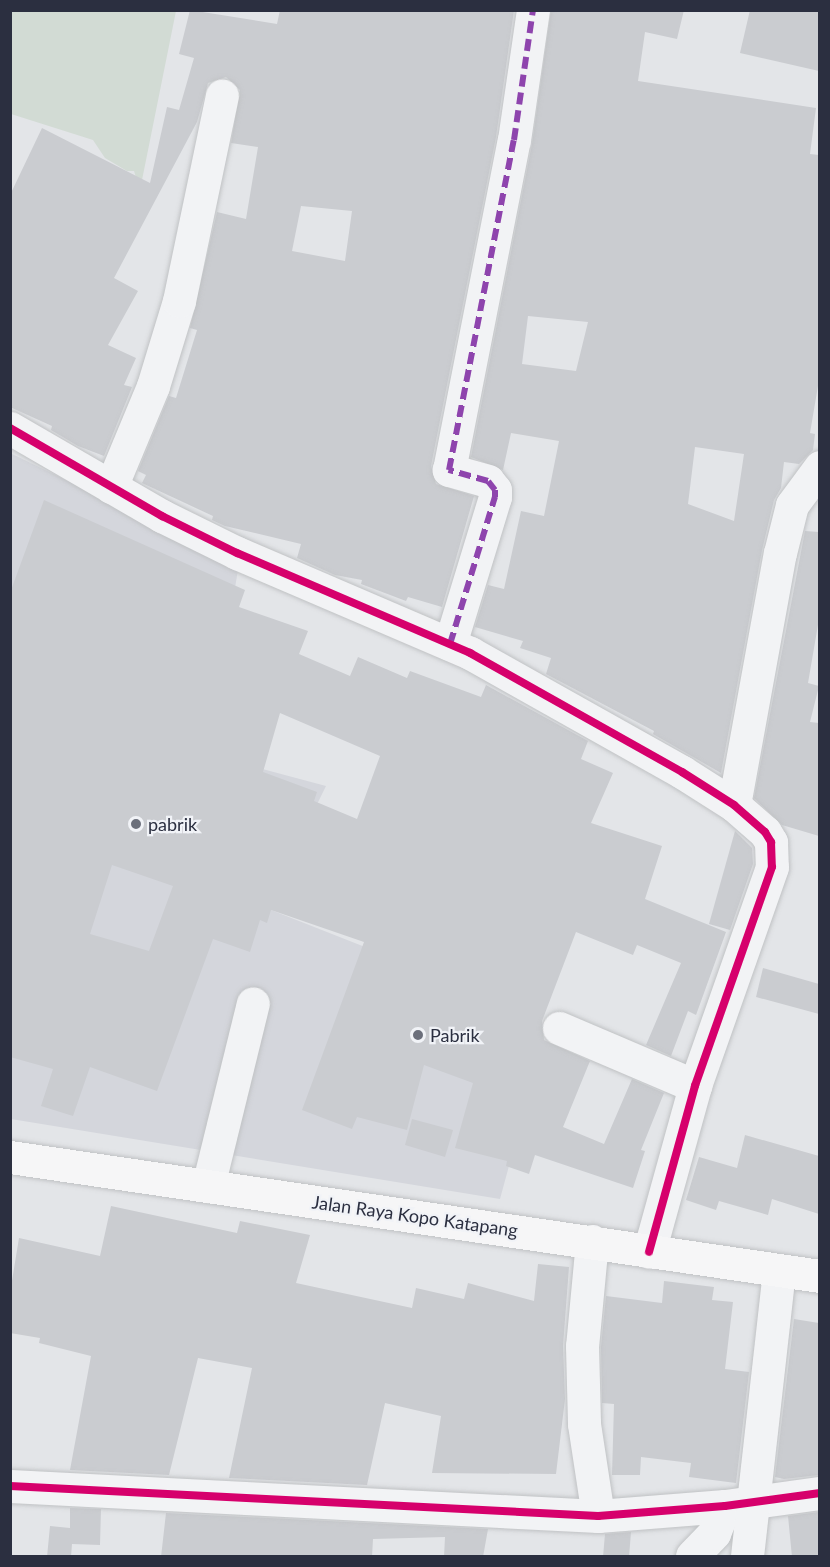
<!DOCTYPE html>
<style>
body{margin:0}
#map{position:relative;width:830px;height:1567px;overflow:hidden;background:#e3e5e8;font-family:Lato,sans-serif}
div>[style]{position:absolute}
.built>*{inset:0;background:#d4d6dc}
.green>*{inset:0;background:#d2dbd4}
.building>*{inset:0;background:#caccd0}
.roads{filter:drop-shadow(0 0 2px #c0c2c4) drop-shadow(0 0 2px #c0c2c4)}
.minor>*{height:33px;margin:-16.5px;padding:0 16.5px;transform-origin:16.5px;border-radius:16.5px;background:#f2f3f5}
.major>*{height:33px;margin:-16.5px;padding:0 16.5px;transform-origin:16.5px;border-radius:16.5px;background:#f6f6f7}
.quiet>*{height:6px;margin-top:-3px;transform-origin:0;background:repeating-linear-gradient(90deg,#8e44ad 0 12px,transparent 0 18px)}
.cycleway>*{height:8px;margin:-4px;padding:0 4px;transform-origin:4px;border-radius:4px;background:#d6006c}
.dots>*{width:16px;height:16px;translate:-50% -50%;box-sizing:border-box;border:3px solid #f1f3f7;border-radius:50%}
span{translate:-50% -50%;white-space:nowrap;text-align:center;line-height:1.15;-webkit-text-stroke:4.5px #f1f3f7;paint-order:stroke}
.poi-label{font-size:18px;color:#2b2f40}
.left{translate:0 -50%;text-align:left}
.street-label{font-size:18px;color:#2b2f40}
.frame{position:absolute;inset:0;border:12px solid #2b2f40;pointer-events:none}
</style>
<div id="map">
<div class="built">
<div style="clip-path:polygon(10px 453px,239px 564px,207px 754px,326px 786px,266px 908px,502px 1001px,532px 1081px,500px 1199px,11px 1119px)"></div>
</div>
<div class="green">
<div style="clip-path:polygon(11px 11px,176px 11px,140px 190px,134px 171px,127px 171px,105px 158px,93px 140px,11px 114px)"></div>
</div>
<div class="building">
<div style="clip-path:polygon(evenodd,190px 10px,277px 24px,280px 10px,514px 10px,496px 137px,431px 466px,436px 484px,474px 496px,442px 607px,408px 597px,406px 601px,361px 584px,362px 580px,335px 575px,297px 558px,301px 544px,225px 526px,212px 520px,213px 516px,142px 483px,146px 475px,138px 471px,169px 396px,176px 398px,197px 330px,190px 328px,217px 212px,246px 219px,258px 147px,231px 143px,240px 90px,226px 77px,208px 83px,197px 122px,114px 278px,138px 291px,108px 345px,136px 358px,124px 385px,132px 387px,104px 456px,78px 446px,51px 430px,52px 426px,10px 407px,10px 195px,42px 128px,150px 183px,167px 107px,179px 110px,194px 58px,179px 54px,190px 10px,301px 206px,352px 211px,345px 261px,292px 251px,301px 206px)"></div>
<div style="clip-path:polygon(evenodd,551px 10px,684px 10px,677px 39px,645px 32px,638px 81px,816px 108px,810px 154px,819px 155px,819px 380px,810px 433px,815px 434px,813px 450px,799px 464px,784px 462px,781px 488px,774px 500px,762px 550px,721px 773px,653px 734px,654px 731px,546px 674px,551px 658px,520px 648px,523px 641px,475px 627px,488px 585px,504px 589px,521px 511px,544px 516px,559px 441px,511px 433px,503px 470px,471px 457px,532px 144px,551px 10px,528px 316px,588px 322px,576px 371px,522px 364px,528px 316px,551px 10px,695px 447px,744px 454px,734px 521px,688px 504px,695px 447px)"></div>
<div style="clip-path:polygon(750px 10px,819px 10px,819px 71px,740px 53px)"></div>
<div style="clip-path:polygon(evenodd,44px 500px,245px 590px,239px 607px,308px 631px,299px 654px,350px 676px,358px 657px,407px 678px,410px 671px,481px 697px,486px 685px,588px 741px,581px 759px,613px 773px,591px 823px,662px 846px,645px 899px,726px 932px,696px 1015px,688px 1011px,671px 1056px,646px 1045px,681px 963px,637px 945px,633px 955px,576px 932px,542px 1021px,544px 1040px,590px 1061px,563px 1127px,604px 1144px,632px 1079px,664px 1093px,641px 1150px,645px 1151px,633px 1188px,535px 1155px,529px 1174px,506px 1166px,507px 1161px,455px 1148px,473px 1083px,424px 1065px,407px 1130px,357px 1117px,352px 1129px,302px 1110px,364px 942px,271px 910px,267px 923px,260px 920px,250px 952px,213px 939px,157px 1091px,90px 1067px,73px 1116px,41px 1106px,53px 1069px,10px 1057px,10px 593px,44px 500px,280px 713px,380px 756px,357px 819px,314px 801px,317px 792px,263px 772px,280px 713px,44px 500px,112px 865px,173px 886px,149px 951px,90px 934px,112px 865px)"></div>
<div style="clip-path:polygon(805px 531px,819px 532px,819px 619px,808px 683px,819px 686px,810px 722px,819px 723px,819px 836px,782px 825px,754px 798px)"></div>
<div style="clip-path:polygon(735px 831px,752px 848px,753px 864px,730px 930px,709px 924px)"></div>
<div style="clip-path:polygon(763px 968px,819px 984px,819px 1014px,756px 997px)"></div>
<div style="clip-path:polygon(412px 1119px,453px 1130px,445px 1157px,405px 1145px)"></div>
<div style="clip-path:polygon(745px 1135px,819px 1156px,819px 1214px,772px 1199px,768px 1215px,719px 1201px,716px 1210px,686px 1200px,699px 1157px,737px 1168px)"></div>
<div style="clip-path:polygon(111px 1206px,237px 1233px,240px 1221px,310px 1235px,296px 1283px,412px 1308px,416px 1288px,464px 1299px,468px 1283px,534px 1301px,538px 1264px,569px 1267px,563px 1346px,565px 1399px,556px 1474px,432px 1473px,441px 1416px,385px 1403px,367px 1485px,229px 1478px,252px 1368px,198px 1358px,169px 1475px,70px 1470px,91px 1356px,39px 1343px,40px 1338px,10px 1333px,10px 1293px,19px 1238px,100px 1256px)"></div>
<div style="clip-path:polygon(664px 1281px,714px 1287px,712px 1300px,733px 1302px,725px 1369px,749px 1372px,736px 1483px,689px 1477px,691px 1463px,641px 1457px,640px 1475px,612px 1475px,614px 1404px,602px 1403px,601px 1347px,606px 1296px,662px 1303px)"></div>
<div style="clip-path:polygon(794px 1319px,819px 1323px,819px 1475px,784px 1479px,775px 1477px)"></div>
<div style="clip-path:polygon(70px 1508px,101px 1509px,100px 1545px,72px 1544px,71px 1557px,47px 1557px,50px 1526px,70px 1528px)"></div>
<div style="clip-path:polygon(819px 1512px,819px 1557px,792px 1557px,788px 1516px)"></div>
<div style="clip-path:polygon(166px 1513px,488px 1529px,483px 1557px,444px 1557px,445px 1537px,373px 1539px,372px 1557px,161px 1557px)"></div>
<div style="clip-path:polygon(631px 1532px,629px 1557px,603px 1557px,605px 1534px)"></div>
</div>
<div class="roads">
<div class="minor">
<div style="left:10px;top:428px;width:176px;rotate:30.1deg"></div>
<div style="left:162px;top:516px;width:84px;rotate:26.3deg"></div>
<div style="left:237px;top:553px;width:254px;rotate:23.2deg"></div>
<div style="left:470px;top:653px;width:243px;rotate:29.3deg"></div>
<div style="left:682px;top:772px;width:62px;rotate:32.4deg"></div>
<div style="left:734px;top:805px;width:41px;rotate:41.1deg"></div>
<div style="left:765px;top:832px;width:12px;rotate:59deg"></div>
<div style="left:771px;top:842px;width:25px;rotate:88deg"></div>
<div style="left:772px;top:867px;width:232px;rotate:109.4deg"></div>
<div style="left:695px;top:1086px;width:172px;rotate:105.5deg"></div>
<div style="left:111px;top:487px;width:109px;rotate:-67.4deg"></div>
<div style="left:153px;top:386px;width:89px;rotate:-73deg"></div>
<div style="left:179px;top:301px;width:210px;rotate:-78.2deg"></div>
<div style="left:450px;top:644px;width:154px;rotate:-73deg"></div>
<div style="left:495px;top:497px;width:7px;rotate:-90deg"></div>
<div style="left:495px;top:490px;width:11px;rotate:-128deg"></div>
<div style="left:488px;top:481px;width:41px;rotate:-164.2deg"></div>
<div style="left:449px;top:470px;width:336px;rotate:-78.9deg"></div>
<div style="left:514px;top:140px;width:131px;rotate:-81.7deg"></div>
<div style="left:734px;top:805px;width:256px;rotate:-79.7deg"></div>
<div style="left:780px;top:553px;width:49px;rotate:-76deg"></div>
<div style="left:792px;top:505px;width:47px;rotate:-53.6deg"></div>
<div style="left:559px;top:1028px;width:148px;rotate:23.1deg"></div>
<div style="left:208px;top:1186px;width:188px;rotate:-76.2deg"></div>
<div style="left:592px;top:1241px;width:105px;rotate:95.4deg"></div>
<div style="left:582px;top:1346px;width:78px;rotate:88.5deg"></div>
<div style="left:584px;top:1424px;width:93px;rotate:81.3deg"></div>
<div style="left:10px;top:1486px;width:589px;rotate:2.92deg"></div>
<div style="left:598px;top:1516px;width:127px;rotate:-4.5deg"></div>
<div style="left:725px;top:1506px;width:96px;rotate:-7.8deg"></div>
<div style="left:692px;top:1556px;width:32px;rotate:-46deg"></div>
<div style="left:714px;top:1533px;width:29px;rotate:-68deg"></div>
<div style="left:747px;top:1556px;width:287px;rotate:-83.6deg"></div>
</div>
<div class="major">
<div style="left:10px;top:1157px;width:819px;rotate:8.36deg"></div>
</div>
</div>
<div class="quiet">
<div style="left:450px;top:644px;width:154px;rotate:-73deg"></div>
<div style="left:495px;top:497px;width:7px;rotate:-90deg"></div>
<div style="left:495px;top:490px;width:11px;rotate:-128deg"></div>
<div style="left:488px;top:481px;width:41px;rotate:-164.2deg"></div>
<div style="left:449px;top:470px;width:336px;rotate:-78.9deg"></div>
<div style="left:514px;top:140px;width:131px;rotate:-81.7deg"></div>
</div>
<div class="cycleway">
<div style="left:10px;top:428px;width:176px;rotate:30.1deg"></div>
<div style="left:162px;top:516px;width:84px;rotate:26.3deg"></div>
<div style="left:237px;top:553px;width:254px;rotate:23.2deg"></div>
<div style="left:470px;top:653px;width:243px;rotate:29.3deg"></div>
<div style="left:682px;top:772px;width:62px;rotate:32.4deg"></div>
<div style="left:734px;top:805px;width:41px;rotate:41.1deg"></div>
<div style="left:765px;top:832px;width:12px;rotate:59deg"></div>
<div style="left:771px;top:842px;width:25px;rotate:88deg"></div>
<div style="left:772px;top:867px;width:232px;rotate:109.4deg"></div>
<div style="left:695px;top:1086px;width:172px;rotate:105.5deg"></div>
<div style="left:10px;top:1486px;width:589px;rotate:2.92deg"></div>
<div style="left:598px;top:1516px;width:127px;rotate:-4.5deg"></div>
<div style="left:725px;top:1506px;width:96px;rotate:-7.8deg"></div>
</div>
<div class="dots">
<div style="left:136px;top:824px;background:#6b6f7b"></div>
<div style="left:418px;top:1035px;background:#6b6f7b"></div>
</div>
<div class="poi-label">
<span class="left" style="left:148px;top:824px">pabrik</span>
<span class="left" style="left:430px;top:1035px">Pabrik</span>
</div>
<div class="street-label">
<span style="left:415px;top:1216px;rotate:8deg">Jalan Raya Kopo Katapang</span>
</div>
<div class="frame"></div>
</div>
